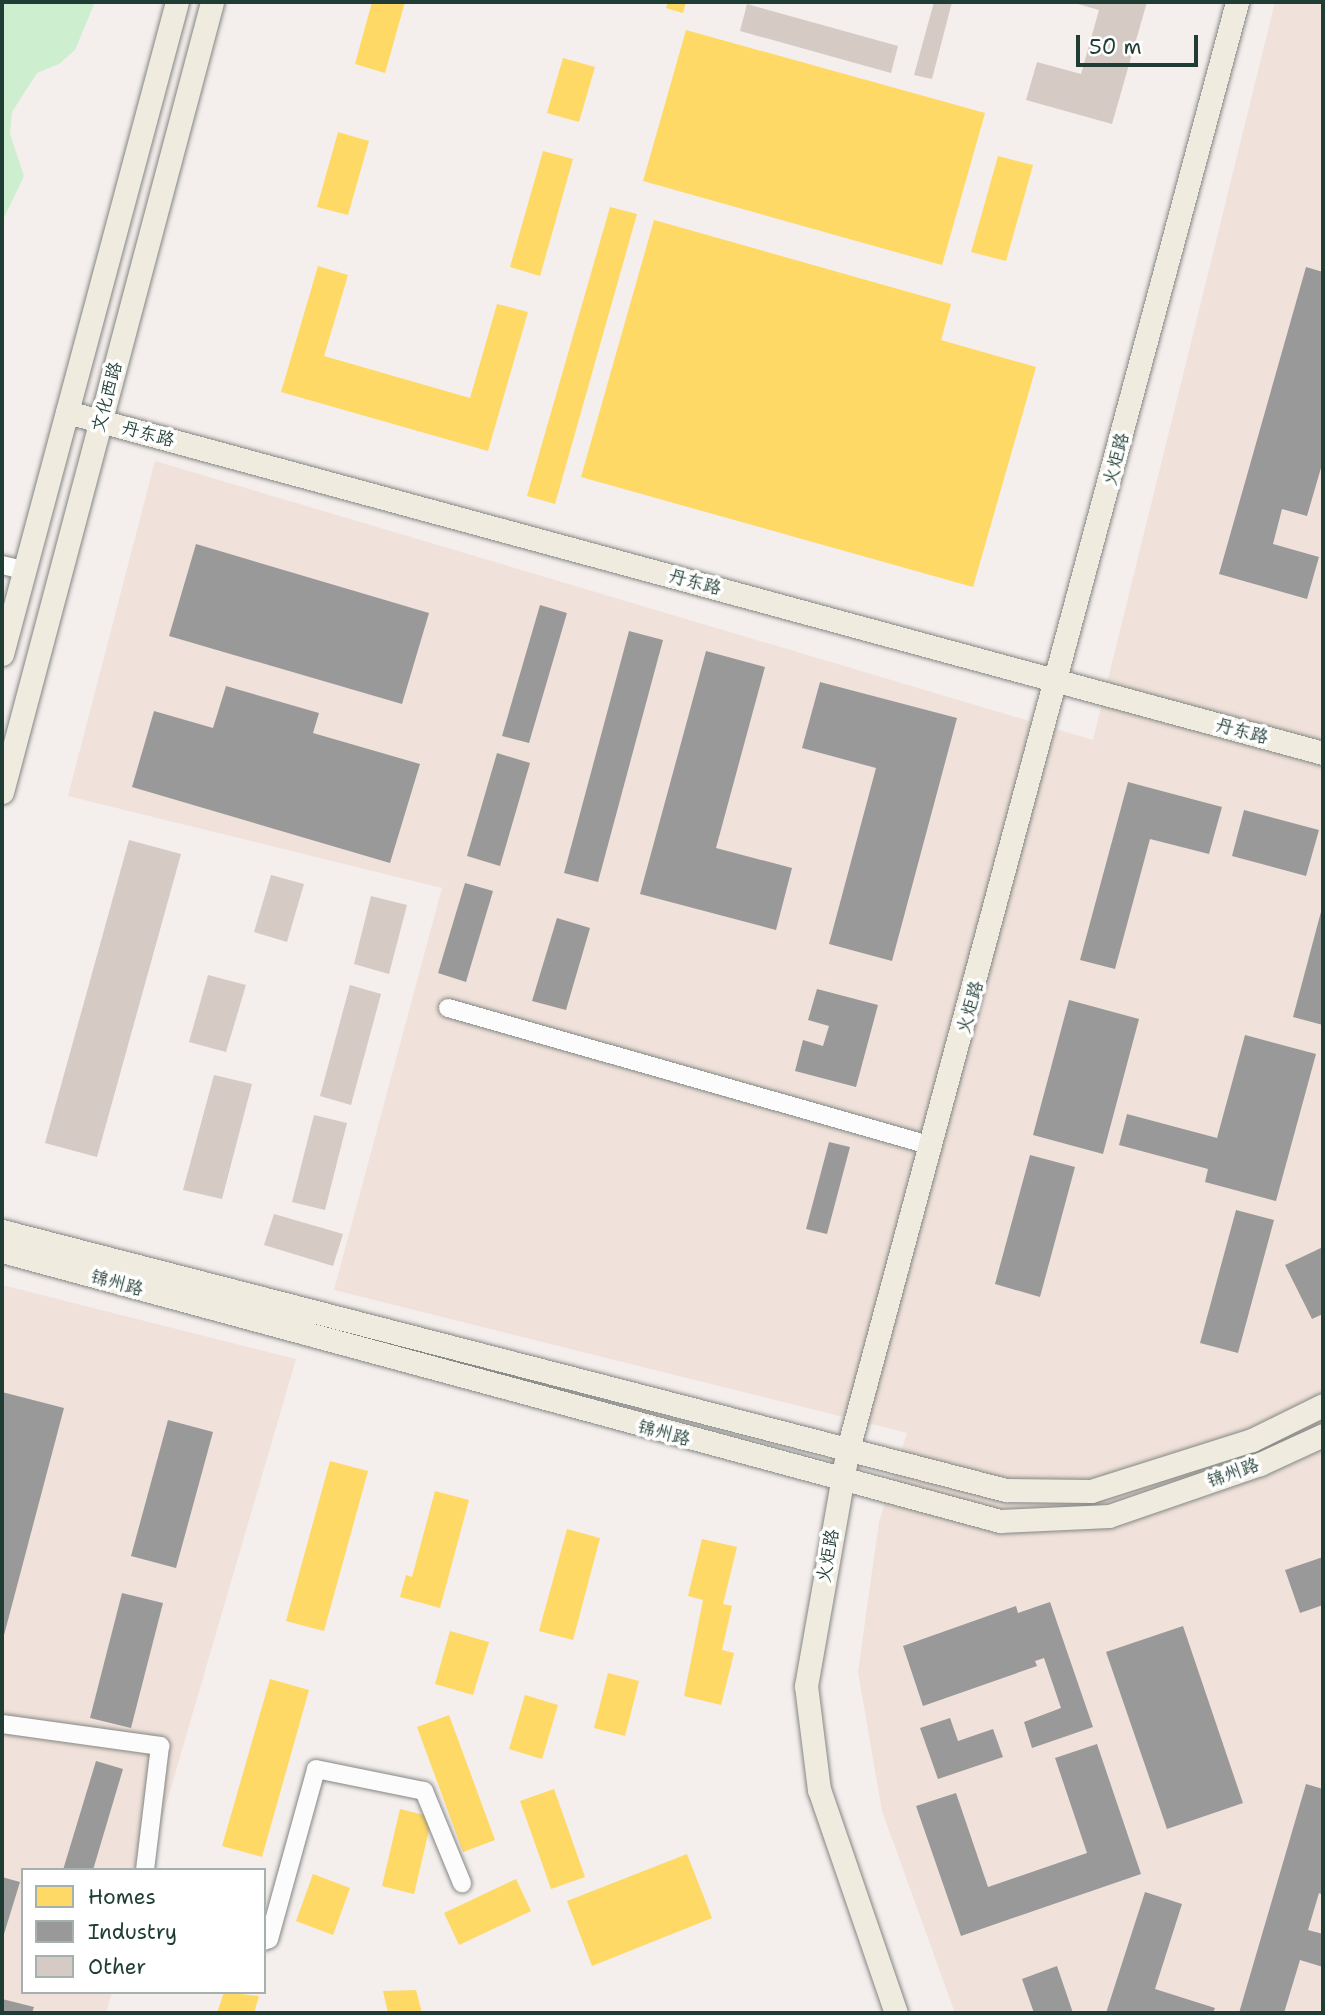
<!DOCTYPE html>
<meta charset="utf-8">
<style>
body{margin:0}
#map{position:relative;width:1325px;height:2015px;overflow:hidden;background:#f4eeec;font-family:"Shantell Sans","LXGW WenKai TC",sans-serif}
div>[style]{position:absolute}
.built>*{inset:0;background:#f0e2da}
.green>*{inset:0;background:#cdefd0}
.homes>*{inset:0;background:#ffd966}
.industry>*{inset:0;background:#999}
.building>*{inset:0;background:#d6cac4}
.roads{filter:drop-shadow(0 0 2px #848785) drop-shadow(0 0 2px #848785)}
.minor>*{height:18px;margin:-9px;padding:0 9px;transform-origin:9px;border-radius:9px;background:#fdfcfc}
.major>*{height:23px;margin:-11.5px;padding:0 11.5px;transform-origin:11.5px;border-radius:11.5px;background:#efebdf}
span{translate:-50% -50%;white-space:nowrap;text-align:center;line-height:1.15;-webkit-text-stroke:7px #fff;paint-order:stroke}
.street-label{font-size:18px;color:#1f3d34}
.frame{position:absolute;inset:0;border:4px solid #1f3d34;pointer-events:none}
.legend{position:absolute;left:21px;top:1868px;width:245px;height:126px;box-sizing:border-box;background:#fff;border:2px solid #a5b1ae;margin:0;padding:9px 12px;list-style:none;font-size:21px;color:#1f3d34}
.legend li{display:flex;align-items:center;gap:14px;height:35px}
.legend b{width:35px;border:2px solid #a5b1ae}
.scale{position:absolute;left:1076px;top:35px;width:122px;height:32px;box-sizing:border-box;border:4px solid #1f3d34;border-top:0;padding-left:9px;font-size:21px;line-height:24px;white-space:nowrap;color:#1f3d34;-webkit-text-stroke:5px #fff;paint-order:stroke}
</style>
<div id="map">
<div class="built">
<div style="clip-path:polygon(1275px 2px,1323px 2px,1323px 2013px,955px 2013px,882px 1811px,858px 1672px,879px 1522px,907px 1433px,334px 1290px,442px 888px,68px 796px,155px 461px,1093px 740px)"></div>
<div style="clip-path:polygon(2px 1285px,296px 1359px,147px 1870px,23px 1870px,23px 1992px,112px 1992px,106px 2013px,2px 2013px)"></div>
</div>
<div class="green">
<div style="clip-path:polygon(2px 2px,95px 2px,75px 50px,59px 64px,37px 73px,12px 112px,10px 134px,24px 176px,2px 222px)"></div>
</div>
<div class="homes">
<div style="clip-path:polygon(372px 2px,405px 2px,385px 73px,355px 64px)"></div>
<div style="clip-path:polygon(668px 2px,686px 2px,683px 13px,666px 8px)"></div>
<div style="clip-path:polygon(686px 30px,985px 113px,942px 265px,643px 181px)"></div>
<div style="clip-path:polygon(563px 58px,595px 67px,579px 122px,547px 113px)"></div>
<div style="clip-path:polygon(338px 132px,369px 141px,348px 215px,317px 207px)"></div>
<div style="clip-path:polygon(543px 151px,573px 159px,540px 276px,510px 267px)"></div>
<div style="clip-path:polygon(998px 156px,1033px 165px,1006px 261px,971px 252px)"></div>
<div style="clip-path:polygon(610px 207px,637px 214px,555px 504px,527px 496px)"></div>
<div style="clip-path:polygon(654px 220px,951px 304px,941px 340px,1036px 367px,973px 587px,581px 477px)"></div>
<div style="clip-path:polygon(318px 266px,348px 275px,324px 356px,470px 398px,497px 304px,528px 312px,488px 451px,281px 392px)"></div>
<div style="clip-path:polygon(330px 1461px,368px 1471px,324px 1631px,286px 1621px)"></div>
<div style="clip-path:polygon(435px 1491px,469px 1500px,440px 1608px,400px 1597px,406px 1575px,412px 1577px)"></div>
<div style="clip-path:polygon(567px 1529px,600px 1538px,573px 1640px,539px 1631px)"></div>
<div style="clip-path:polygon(702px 1539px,737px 1547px,723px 1604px,732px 1606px,722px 1650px,734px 1653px,721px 1705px,684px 1696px,703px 1600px,688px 1596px)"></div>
<div style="clip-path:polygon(450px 1631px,489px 1642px,473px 1695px,435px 1684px)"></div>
<div style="clip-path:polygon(608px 1673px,639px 1681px,625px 1736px,594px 1728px)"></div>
<div style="clip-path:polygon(270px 1679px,309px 1690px,262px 1857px,222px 1846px)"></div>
<div style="clip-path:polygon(525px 1695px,558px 1705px,542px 1759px,509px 1749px)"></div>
<div style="clip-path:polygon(449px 1715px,495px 1840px,463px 1852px,417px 1727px)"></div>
<div style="clip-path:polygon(554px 1789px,585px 1877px,551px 1889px,520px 1801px)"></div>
<div style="clip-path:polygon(400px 1809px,432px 1817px,414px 1894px,382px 1886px)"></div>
<div style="clip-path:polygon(687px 1854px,712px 1918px,592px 1966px,567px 1901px)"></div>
<div style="clip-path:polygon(313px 1874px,350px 1888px,333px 1935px,296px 1921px)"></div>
<div style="clip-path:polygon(516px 1879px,531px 1911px,459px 1945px,444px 1913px)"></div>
<div style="clip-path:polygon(416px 1990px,422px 2013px,388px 2013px,383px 1991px)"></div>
<div style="clip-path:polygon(224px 1992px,259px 1996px,254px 2013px,217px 2013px)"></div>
</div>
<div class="industry">
<div style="clip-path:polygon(1306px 267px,1323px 272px,1323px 461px,1307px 516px,1282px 509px,1273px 544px,1319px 557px,1307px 599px,1219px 574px)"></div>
<div style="clip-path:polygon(196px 544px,429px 613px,402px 704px,169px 636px)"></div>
<div style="clip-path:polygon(540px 605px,567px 613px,529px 743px,502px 736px)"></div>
<div style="clip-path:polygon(629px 631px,663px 640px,598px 882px,564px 873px)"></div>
<div style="clip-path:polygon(706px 651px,765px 667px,716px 848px,792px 868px,776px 930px,640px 894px)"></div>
<div style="clip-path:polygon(820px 682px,957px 718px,892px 961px,829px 944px,876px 768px,802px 748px)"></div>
<div style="clip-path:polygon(226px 686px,319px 713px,313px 733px,420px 764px,390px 863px,132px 787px,154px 711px,213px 728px)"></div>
<div style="clip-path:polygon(497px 753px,530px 763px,500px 866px,467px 856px)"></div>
<div style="clip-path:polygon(1128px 782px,1222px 807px,1209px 854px,1150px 839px,1115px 969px,1080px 960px)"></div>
<div style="clip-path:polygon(1244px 810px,1319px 830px,1306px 876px,1232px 856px)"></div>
<div style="clip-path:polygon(465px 883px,493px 891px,466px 982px,438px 973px)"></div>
<div style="clip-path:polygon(1322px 908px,1323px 908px,1323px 1025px,1293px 1017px)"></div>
<div style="clip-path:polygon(557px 918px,590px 928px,566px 1010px,532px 1001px)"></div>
<div style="clip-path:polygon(817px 989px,878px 1005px,856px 1087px,795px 1071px,803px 1040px,823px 1046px,829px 1026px,808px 1020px)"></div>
<div style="clip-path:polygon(1069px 1000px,1139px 1019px,1103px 1154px,1033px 1135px)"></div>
<div style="clip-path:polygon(1245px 1035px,1316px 1054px,1276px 1201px,1205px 1182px,1208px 1169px,1119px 1145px,1127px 1114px,1217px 1138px)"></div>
<div style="clip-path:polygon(829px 1142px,850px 1147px,827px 1234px,806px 1229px)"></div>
<div style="clip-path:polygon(1030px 1155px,1075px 1167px,1040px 1297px,995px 1284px)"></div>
<div style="clip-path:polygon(1236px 1210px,1274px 1220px,1238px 1353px,1200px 1343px)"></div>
<div style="clip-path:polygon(1323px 1247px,1323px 1314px,1312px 1319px,1285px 1265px)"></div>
<div style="clip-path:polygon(2px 1392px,64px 1408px,3px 1639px,2px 1639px)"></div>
<div style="clip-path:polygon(168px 1420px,213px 1432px,176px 1568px,131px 1556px)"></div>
<div style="clip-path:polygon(1323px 1557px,1323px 1605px,1300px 1613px,1285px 1570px)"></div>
<div style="clip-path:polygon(122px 1593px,163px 1603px,131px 1728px,90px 1718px)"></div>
<div style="clip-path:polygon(1050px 1602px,1093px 1727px,1032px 1748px,1024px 1722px,1061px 1708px,1044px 1658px,1035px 1661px,1037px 1666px,923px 1706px,903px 1646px,1016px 1606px,1018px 1613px)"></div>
<div style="clip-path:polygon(1183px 1626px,1243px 1803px,1167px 1829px,1106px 1652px)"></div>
<div style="clip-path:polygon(950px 1718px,958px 1741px,993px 1729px,1003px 1757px,938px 1779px,920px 1728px)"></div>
<div style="clip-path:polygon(1097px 1744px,1141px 1874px,961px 1936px,916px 1806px,956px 1793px,988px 1887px,1087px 1853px,1055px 1758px)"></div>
<div style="clip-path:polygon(96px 1761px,123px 1769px,93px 1870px,63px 1870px)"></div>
<div style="clip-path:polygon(1306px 1784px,1323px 1789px,1323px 1895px,1319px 1893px,1308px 1930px,1323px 1934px,1323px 1967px,1300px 1960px,1284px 2013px,1239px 2013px)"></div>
<div style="clip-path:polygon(2px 1877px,20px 1882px,4px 1934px,2px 1933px)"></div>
<div style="clip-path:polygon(1145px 1892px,1182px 1904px,1155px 1989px,1215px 2008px,1213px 2013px,1106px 2013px)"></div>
<div style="clip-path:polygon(1057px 1966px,1073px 2013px,1034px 2013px,1022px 1979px)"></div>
<div style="clip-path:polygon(2px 1999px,34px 2007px,32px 2013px,2px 2013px)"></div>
</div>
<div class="building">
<div style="clip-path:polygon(934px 2px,952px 2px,932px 79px,914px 75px)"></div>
<div style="clip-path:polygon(1147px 2px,1112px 124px,1026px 100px,1037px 62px,1081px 74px,1099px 10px,1071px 2px)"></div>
<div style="clip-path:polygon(747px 4px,898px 46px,891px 73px,740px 31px)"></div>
<div style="clip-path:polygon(129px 840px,181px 854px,97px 1157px,45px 1143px)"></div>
<div style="clip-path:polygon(271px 875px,304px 884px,287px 942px,254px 932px)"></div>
<div style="clip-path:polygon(371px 896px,407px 905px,389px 974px,354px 964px)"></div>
<div style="clip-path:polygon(208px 975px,246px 985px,226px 1052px,189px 1042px)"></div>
<div style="clip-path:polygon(350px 985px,381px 994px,351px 1105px,320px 1096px)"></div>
<div style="clip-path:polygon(214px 1075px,252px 1084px,222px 1199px,183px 1190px)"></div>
<div style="clip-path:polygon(314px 1115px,347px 1123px,325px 1210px,292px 1202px)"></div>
<div style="clip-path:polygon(274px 1214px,343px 1234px,333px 1266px,264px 1245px)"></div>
</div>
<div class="roads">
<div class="minor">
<div style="left:2px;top:565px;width:23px;rotate:13deg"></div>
<div style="left:448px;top:1008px;width:500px;rotate:15.9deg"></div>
<div style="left:2px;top:1724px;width:160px;rotate:7.9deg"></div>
<div style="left:160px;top:1746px;width:125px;rotate:96.9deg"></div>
<div style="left:264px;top:1941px;width:5px;rotate:-22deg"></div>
<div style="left:269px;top:1939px;width:176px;rotate:-74.5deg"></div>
<div style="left:316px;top:1769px;width:110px;rotate:11.5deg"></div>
<div style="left:424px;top:1791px;width:100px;rotate:67.6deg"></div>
</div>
<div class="major">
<div style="left:67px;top:412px;width:1301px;rotate:15.19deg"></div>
<div style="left:2px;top:654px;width:675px;rotate:-74.98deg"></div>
<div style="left:2px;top:792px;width:817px;rotate:-75.11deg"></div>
<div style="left:2px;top:1231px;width:1037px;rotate:14.47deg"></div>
<div style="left:1006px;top:1490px;width:85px;rotate:0.7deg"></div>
<div style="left:1091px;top:1491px;width:169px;rotate:-17.6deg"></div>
<div style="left:1252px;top:1440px;width:79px;rotate:-26.2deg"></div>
<div style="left:2px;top:1251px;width:1034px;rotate:15.14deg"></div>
<div style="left:1000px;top:1521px;width:109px;rotate:-2.6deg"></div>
<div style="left:1109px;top:1516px;width:160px;rotate:-19deg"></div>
<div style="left:1260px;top:1464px;width:69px;rotate:-24.7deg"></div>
<div style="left:896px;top:2013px;width:236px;rotate:-109deg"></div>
<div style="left:819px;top:1790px;width:105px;rotate:-97.1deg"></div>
<div style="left:806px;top:1686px;width:241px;rotate:-80deg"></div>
<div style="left:848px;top:1449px;width:1498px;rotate:-74.95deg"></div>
</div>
</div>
<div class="street-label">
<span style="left:107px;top:397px;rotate:-75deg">文化西路</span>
<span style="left:148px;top:434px;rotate:15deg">丹东路</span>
<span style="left:1116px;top:459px;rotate:-75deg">火炬路</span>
<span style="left:695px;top:582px;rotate:15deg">丹东路</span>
<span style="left:1242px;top:731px;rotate:15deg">丹东路</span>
<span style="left:970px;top:1007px;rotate:-74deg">火炬路</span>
<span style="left:117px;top:1283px;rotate:15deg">锦州路</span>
<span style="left:664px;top:1433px;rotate:15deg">锦州路</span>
<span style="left:1233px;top:1473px;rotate:-20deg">锦州路</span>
<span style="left:828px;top:1556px;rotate:-80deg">火炬路</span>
</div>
<div class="frame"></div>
<ul class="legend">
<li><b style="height:19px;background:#ffd966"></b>Homes</li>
<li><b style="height:19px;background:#999"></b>Industry</li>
<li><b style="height:19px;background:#d6cac4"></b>Other</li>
</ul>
<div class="scale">50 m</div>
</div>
